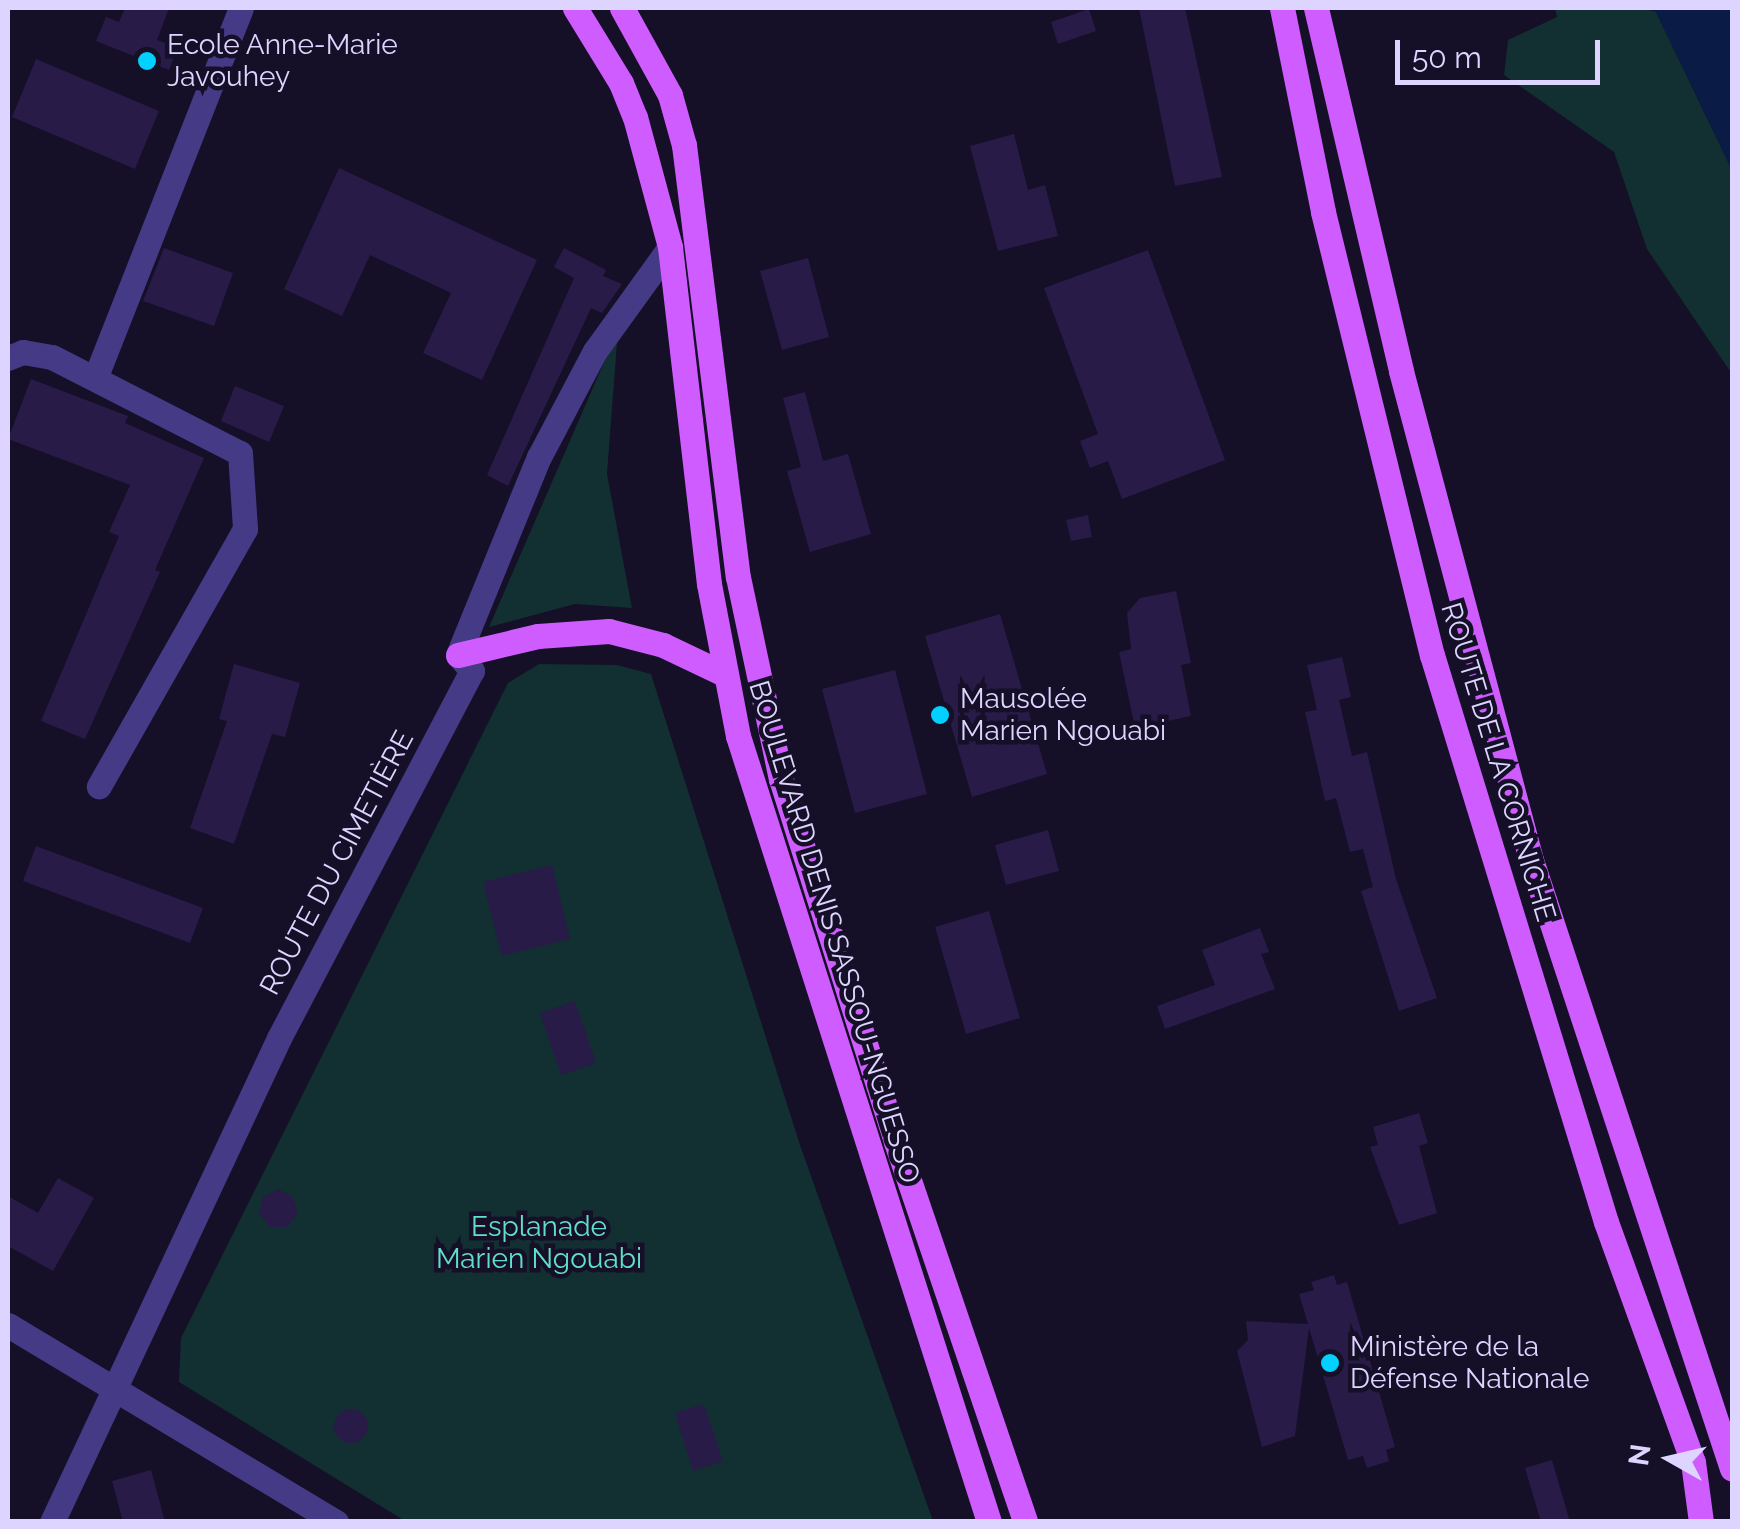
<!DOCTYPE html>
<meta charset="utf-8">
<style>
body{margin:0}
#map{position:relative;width:1740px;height:1529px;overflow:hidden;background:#150f27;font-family:Raleway,sans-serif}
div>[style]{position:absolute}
.green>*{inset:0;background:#122f31}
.water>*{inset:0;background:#0a1b45}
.building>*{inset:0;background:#281b48}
.round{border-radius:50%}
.minor>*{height:25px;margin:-12.5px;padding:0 12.5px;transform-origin:12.5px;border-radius:12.5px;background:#443a86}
.major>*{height:25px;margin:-12.5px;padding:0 12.5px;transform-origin:12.5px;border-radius:12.5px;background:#cf5cff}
.dots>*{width:28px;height:28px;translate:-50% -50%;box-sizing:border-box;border:5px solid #150f27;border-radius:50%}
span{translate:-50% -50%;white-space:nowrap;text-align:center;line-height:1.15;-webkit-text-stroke:9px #150f27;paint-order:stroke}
.poi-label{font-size:28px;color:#ddd5ff}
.left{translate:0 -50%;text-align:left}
.street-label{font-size:28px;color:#ddd5ff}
.park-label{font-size:28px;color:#60e0cb}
.frame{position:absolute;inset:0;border:10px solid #ddd5ff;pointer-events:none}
.north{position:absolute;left:1620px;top:1409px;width:100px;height:100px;-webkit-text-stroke:8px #150f27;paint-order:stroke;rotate:278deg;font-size:28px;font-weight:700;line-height:40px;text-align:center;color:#ddd5ff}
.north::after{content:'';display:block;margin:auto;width:35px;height:45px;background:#ddd5ff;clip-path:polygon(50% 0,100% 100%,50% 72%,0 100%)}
.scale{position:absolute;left:1395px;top:40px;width:205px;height:45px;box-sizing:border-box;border:5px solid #ddd5ff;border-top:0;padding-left:12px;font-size:30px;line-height:35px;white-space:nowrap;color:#ddd5ff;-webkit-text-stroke:8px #150f27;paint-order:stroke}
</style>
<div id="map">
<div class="green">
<div style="clip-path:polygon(1555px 8px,1645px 8px,1656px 12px,1732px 170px,1732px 374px,1647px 249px,1614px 152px,1504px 75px,1508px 40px,1557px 17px)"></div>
<div style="clip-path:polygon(618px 330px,607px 474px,632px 608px,575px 604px,489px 627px)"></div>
<div style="clip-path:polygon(539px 664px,617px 665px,651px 674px,799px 1142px,933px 1521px,405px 1521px,179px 1382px,181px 1338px,508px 683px)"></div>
</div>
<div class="water">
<div style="clip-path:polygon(1645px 8px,1732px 8px,1732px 170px,1656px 12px)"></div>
</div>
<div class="building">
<div style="clip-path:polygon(125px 8px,169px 8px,157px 40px,178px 48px,169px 70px,96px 41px,106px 17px,119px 22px)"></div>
<div style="clip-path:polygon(1139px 8px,1185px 8px,1222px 177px,1175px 186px)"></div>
<div style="clip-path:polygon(1089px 9px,1096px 31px,1058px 44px,1051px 22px)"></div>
<div style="clip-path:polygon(36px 59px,159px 111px,135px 169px,12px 117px)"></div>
<div style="clip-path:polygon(1014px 134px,1028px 190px,1045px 185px,1058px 236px,998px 251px,970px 146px)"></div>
<div style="clip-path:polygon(339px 168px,537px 260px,482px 380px,423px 353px,451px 293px,370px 255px,342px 316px,284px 289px)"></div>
<div style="clip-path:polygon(164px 248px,233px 273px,214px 326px,143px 301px)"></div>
<div style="clip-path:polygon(564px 248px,606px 270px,603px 276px,622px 284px,602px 313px,591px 308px,508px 486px,487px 475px,574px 278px,554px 267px)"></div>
<div style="clip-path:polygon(1148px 250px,1225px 460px,1122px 499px,1108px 461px,1090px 468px,1080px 441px,1098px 434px,1044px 288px)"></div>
<div style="clip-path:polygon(808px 258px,829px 337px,782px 350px,760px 271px)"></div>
<div style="clip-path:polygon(31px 379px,128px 416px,125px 423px,204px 458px,155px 570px,160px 572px,85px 739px,41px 721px,119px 536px,109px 532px,130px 485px,8px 439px)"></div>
<div style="clip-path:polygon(235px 386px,284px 406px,269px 442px,221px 421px)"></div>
<div style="clip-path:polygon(805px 392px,823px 461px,848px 454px,871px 534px,810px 552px,787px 471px,801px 467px,783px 398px)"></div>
<div style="clip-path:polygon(1088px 515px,1092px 537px,1071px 541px,1066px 520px)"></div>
<div style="clip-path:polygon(1176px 591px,1191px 663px,1181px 665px,1191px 716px,1135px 728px,1119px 652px,1131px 649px,1127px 613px,1140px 598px)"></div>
<div style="clip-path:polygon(1000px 614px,1047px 774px,972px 797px,925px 636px)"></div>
<div style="clip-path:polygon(1342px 657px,1351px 697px,1339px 700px,1352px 756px,1367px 752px,1396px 879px,1437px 998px,1399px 1011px,1361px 891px,1373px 887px,1363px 849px,1350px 852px,1336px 798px,1325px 801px,1305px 712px,1317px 710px,1307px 665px)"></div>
<div style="clip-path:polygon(234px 664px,300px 683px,285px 737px,272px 734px,234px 844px,190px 828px,227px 721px,219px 719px)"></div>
<div style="clip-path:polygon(895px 670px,927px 794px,855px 813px,822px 689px)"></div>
<div style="clip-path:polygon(1048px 830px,1059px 871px,1006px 885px,995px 845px)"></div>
<div style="clip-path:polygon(36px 846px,203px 908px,190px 943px,23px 881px)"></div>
<div style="clip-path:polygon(552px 865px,570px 939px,502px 956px,483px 882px)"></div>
<div style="clip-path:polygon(989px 911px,1020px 1018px,966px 1034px,935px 927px)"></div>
<div style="clip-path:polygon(1260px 928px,1269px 952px,1261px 954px,1275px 989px,1165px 1029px,1157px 1006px,1215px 985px,1202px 950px)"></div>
<div style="clip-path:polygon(575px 1001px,596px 1063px,561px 1075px,540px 1013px)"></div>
<div style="clip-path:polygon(1419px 1113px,1428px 1143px,1419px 1146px,1437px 1213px,1399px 1225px,1370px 1147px,1378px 1145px,1373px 1127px)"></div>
<div style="clip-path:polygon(58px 1178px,94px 1198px,53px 1271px,8px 1246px,8px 1196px,38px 1213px)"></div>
<div style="clip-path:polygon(278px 1189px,293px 1197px,298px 1213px,287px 1227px,270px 1227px,259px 1213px,263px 1197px)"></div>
<div style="clip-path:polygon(1334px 1275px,1337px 1285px,1347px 1282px,1395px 1447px,1386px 1450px,1389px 1461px,1367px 1468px,1363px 1456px,1348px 1460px,1309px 1328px,1295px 1436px,1262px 1447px,1237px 1351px,1248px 1340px,1246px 1321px,1308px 1324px,1299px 1294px,1314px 1290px,1311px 1282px)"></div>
<div style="clip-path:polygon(704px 1404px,723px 1461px,693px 1471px,675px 1413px)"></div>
<div class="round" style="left:334px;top:1409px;width:34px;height:34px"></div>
<div style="clip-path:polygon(1552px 1460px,1570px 1522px,1541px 1522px,1525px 1468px)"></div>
<div style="clip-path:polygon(151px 1470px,165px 1522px,123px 1522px,112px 1481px)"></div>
</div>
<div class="minor">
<div style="left:8px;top:358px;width:16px;rotate:-22deg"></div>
<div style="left:23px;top:352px;width:29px;rotate:10deg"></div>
<div style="left:52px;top:357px;width:211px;rotate:27.1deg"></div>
<div style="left:240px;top:453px;width:76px;rotate:86.2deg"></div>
<div style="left:245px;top:529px;width:296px;rotate:119.6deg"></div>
<div style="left:96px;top:376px;width:396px;rotate:-68.5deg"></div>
<div style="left:8px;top:1325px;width:383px;rotate:31deg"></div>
<div style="left:52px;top:1522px;width:535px;rotate:-64.87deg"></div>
<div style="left:279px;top:1038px;width:415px;rotate:-62.3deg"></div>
<div style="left:472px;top:671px;width:21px;rotate:-131deg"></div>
<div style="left:458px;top:655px;width:214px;rotate:-67.8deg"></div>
<div style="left:539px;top:457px;width:120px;rotate:-62.2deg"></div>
<div style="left:595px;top:351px;width:128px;rotate:-54.2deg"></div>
</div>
<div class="major">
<div style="left:575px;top:8px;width:88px;rotate:58.5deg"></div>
<div style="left:621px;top:83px;width:37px;rotate:68deg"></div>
<div style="left:635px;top:117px;width:135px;rotate:74.9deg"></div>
<div style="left:670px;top:247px;width:339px;rotate:83.4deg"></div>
<div style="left:709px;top:584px;width:155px;rotate:79.2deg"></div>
<div style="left:738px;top:736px;width:825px;rotate:72.29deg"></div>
<div style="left:622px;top:8px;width:99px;rotate:61.1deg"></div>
<div style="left:670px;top:95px;width:52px;rotate:74.4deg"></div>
<div style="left:684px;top:145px;width:435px;rotate:82.9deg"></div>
<div style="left:738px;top:577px;width:207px;rotate:78deg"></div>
<div style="left:781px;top:779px;width:381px;rotate:72.4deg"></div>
<div style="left:896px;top:1142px;width:401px;rotate:71.2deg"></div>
<div style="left:1282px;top:8px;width:208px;rotate:78.6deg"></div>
<div style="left:1323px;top:212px;width:456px;rotate:76.2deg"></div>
<div style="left:1432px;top:655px;width:593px;rotate:72.94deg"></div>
<div style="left:1606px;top:1222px;width:255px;rotate:70.1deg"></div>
<div style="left:1693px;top:1462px;width:61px;rotate:82.4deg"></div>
<div style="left:1316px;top:8px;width:373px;rotate:76.8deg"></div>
<div style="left:1401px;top:371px;width:506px;rotate:75.11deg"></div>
<div style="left:1531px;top:860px;width:641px;rotate:71.73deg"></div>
<div style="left:458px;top:655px;width:82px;rotate:-13.4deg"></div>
<div style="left:538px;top:636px;width:71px;rotate:-4deg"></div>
<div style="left:609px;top:631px;width:56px;rotate:14.5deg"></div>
<div style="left:663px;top:645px;width:68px;rotate:25.4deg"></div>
</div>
<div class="dots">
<div style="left:147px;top:61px;background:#02d1ff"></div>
<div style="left:940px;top:715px;background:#02d1ff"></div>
<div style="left:1330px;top:1363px;background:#02d1ff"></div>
</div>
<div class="poi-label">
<span class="left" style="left:167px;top:61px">Ecole Anne-Marie<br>Javouhey</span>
<span class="left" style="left:960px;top:715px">Mausolée<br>Marien Ngouabi</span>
<span class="left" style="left:1350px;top:1363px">Ministère de la<br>Défense Nationale</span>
</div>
<div class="street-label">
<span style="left:1498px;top:762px;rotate:73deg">ROUTE DE LA CORNICHE</span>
<span style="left:337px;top:863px;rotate:-62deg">ROUTE DU CIMETIÈRE</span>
<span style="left:834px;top:932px;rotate:73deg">BOULEVARD DENIS SASSOU-NGUESSO</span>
</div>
<div class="park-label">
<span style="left:539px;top:1243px">Esplanade<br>Marien Ngouabi</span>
</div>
<div class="frame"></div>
<div class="north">N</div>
<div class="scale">50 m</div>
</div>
